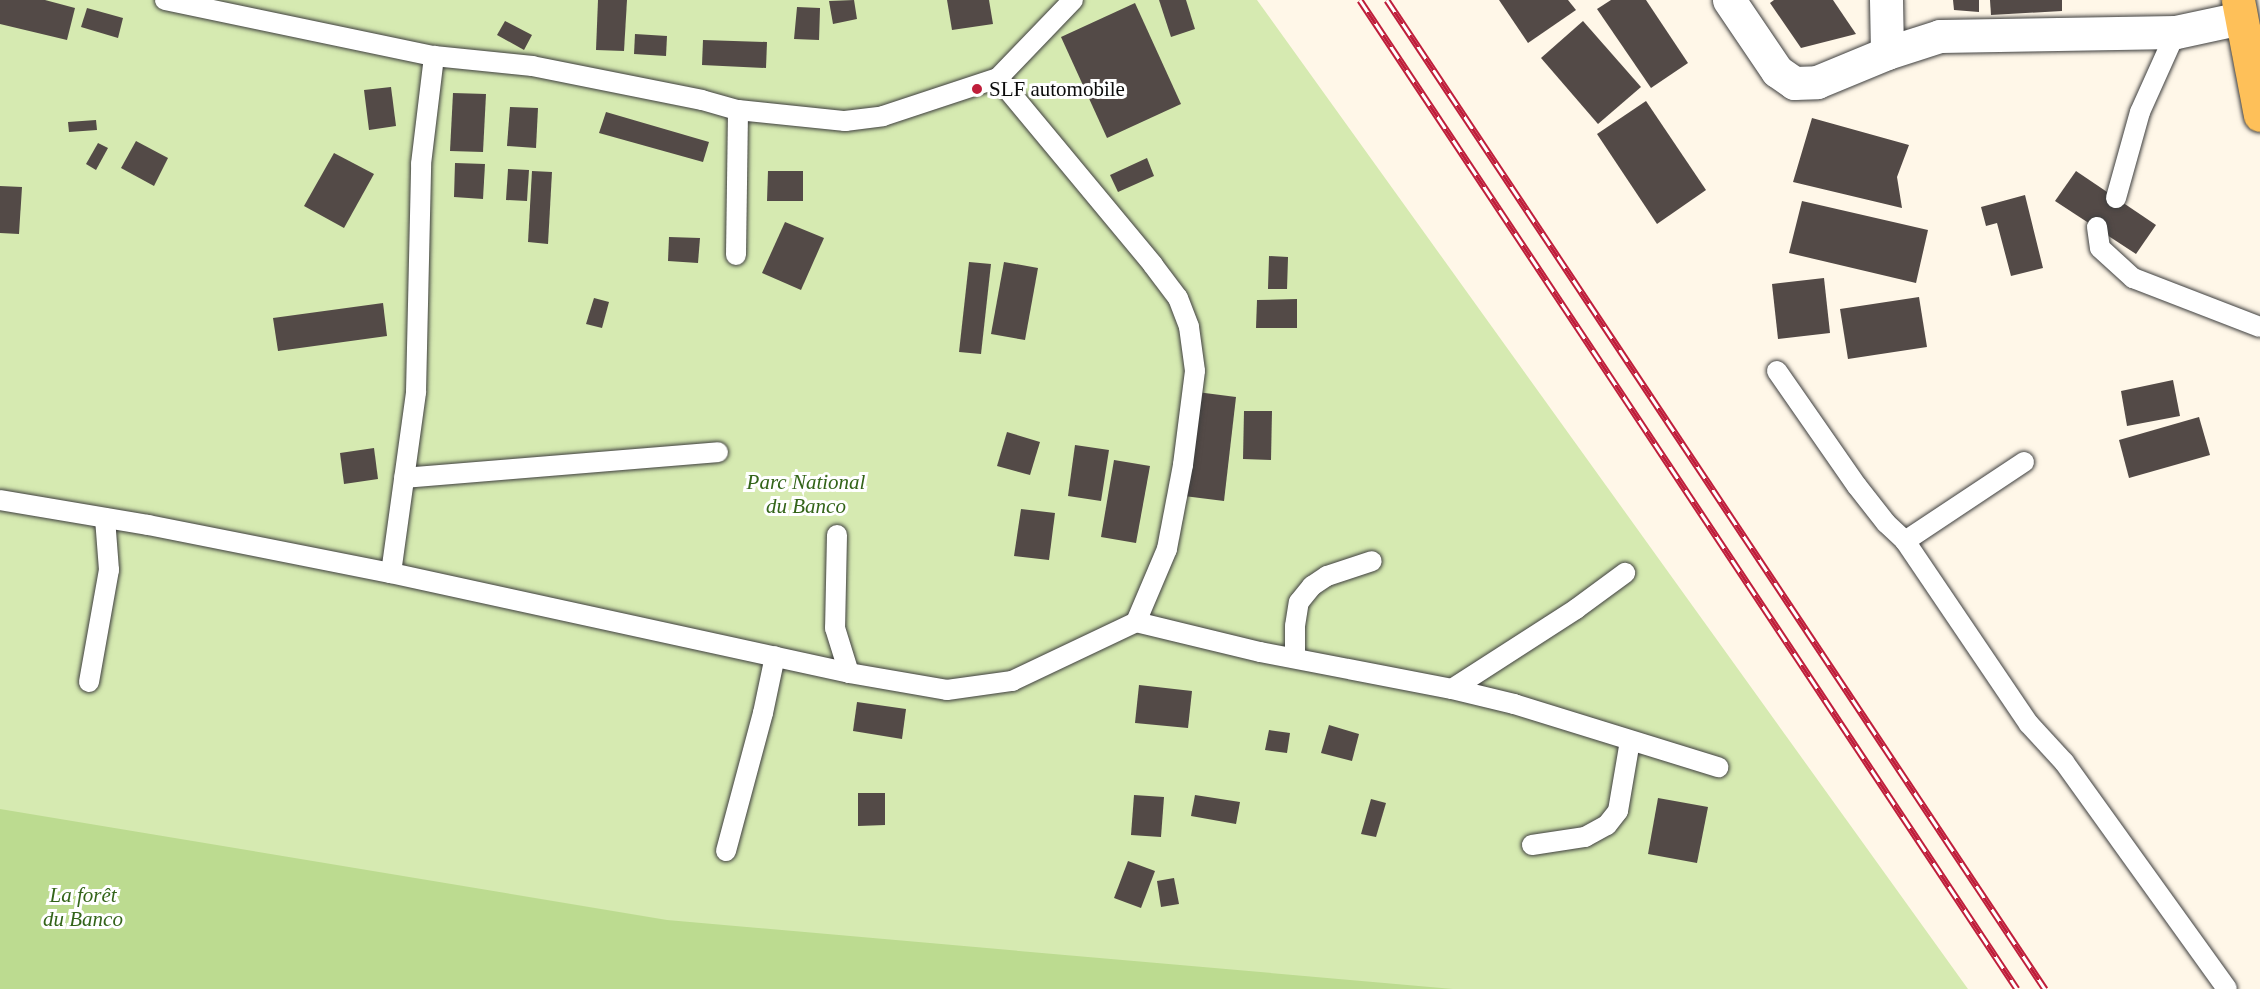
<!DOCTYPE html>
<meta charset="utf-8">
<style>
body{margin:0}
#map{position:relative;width:2260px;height:989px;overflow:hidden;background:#fff7e8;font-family:"Times New Roman",serif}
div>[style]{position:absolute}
.green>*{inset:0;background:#d6eab1}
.forest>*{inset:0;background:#bcdb90}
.building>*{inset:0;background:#534a47}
.roads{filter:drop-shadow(0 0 2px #3e3e3e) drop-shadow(0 0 2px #3e3e3e)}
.lane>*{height:20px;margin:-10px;padding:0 10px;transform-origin:10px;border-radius:10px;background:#fff}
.street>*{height:33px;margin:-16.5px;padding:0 16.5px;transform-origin:16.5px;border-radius:16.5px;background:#fff}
.primary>*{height:33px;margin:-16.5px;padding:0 16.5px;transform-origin:16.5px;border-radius:16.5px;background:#fec059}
.rail>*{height:7px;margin-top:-3.5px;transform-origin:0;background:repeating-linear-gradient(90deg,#fff 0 14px,#bf1e3b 0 28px);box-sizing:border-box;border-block:2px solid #bf1e3b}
.dots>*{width:16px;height:16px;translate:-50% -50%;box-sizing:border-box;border:3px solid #fff;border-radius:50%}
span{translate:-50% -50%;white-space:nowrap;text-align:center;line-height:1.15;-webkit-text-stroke:6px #fff;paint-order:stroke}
.poi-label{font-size:21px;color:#0b0b0b}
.left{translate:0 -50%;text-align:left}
.park-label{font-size:21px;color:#336419;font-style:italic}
</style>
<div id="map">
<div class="green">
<div style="clip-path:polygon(0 0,1257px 0,1968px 989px,0 989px)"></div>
</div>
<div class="forest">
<div style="clip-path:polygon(0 809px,667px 920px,1453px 989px,0 989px)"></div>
</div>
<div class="building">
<div style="clip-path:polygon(0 0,45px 0,75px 8px,67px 40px,0 24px)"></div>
<div style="clip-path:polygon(598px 0,627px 0,624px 51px,596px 50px)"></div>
<div style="clip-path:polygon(854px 0,857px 19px,833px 24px,829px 1px)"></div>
<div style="clip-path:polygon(947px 0,989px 0,993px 24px,952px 30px)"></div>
<div style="clip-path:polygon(1159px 0,1186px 0,1195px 29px,1171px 37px)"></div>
<div style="clip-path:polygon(1499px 0,1568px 0,1576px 10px,1528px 43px)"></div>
<div style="clip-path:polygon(1611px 0,1646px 0,1688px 63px,1651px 88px,1597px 9px)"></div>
<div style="clip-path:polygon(1774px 0,1833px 0,1856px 34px,1801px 48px,1770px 3px)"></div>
<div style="clip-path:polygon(1953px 0,1979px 0,1979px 12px,1954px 10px)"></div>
<div style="clip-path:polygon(1990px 0,2062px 0,2062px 11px,1991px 15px)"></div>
<div style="clip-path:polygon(1135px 3px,1181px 104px,1107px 138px,1061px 37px)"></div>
<div style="clip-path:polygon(797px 7px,820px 8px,819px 40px,794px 39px)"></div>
<div style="clip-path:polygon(87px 8px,123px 18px,118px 38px,81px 27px)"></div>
<div style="clip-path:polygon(505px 21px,532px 35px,524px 50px,497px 35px)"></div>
<div style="clip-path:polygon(1583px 21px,1641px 87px,1598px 124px,1541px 58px)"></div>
<div style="clip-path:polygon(635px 34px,667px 36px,666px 56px,634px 54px)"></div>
<div style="clip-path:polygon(703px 40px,767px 42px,766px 68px,702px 65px)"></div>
<div style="clip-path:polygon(391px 87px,396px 126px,369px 130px,364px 90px)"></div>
<div style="clip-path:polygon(453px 93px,486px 94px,483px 152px,450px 151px)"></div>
<div style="clip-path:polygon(1646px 101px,1706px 190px,1657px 224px,1597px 134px)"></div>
<div style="clip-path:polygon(510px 107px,538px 108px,536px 148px,507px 146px)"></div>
<div style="clip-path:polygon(606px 112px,709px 142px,703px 162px,599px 133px)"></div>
<div style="clip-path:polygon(1812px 118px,1909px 145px,1897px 177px,1902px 208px,1793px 182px)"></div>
<div style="clip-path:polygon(96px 120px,97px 130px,69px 132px,68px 122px)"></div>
<div style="clip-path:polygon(136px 141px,168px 158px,154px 186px,121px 168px)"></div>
<div style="clip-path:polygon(98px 143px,108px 148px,96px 170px,86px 164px)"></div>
<div style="clip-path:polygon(334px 153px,374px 174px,344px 228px,304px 206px)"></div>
<div style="clip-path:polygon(1147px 158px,1154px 176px,1118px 192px,1110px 175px)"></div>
<div style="clip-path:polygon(455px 163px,485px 164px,483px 199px,454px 197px)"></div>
<div style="clip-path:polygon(508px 169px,529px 170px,527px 201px,506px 200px)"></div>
<div style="clip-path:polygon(532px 171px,552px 172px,548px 244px,528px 242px)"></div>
<div style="clip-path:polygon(768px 171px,803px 171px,803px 201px,767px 201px)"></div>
<div style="clip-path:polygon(2076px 171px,2156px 225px,2136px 254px,2055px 201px)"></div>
<div style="clip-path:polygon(0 186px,22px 187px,19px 234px,0 233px)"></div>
<div style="clip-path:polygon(2025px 195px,2043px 268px,2011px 276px,1997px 223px,1986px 226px,1981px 207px)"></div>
<div style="clip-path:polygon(1802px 201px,1928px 230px,1916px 283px,1789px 253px)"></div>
<div style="clip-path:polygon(785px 222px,824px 238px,801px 290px,762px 273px)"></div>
<div style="clip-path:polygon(669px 237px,700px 238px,698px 263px,668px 261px)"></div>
<div style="clip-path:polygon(1269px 256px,1288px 257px,1287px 289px,1268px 289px)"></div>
<div style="clip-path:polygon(969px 262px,991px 264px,981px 354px,959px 352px)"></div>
<div style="clip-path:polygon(1004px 262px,1038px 268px,1025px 340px,991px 334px)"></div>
<div style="clip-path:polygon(1824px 278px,1830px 333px,1778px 339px,1772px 284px)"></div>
<div style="clip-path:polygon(1919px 297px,1927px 347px,1848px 359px,1840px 309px)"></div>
<div style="clip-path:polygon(594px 298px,609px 302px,602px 328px,586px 324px)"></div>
<div style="clip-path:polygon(1297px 299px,1297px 328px,1256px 328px,1257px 300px)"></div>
<div style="clip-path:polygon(383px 303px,387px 336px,278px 351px,273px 318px)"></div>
<div style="clip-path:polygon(2173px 380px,2180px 416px,2127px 426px,2121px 391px)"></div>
<div style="clip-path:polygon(1197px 392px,1236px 397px,1224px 501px,1184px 496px)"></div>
<div style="clip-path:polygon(1244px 411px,1272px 411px,1271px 460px,1243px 459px)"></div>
<div style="clip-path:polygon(2199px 417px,2210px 455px,2129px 478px,2119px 440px)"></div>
<div style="clip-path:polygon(1007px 432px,1040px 442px,1030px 475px,997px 466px)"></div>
<div style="clip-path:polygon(1075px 445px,1109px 450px,1101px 501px,1068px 496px)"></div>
<div style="clip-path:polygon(374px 448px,378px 479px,344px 484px,340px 453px)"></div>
<div style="clip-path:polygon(1114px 460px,1150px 466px,1136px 543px,1101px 537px)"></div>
<div style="clip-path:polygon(1021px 509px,1055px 513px,1049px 560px,1014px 556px)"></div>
<div style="clip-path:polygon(1139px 685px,1192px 691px,1188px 728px,1135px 723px)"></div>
<div style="clip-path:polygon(857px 702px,906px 709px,902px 739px,853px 731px)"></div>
<div style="clip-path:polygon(1329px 725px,1359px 734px,1352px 761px,1321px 753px)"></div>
<div style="clip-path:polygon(1269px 730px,1290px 733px,1287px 753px,1265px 750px)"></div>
<div style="clip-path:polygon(858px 793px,885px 793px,885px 825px,858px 826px)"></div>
<div style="clip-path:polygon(1134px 795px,1164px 797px,1161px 837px,1131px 835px)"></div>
<div style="clip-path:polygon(1195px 795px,1240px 802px,1236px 824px,1191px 816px)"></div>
<div style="clip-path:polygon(1658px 798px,1708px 807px,1697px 863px,1648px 854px)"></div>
<div style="clip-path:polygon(1371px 799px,1386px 803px,1376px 837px,1361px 834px)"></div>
<div style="clip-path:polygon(1128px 861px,1155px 871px,1141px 908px,1114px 898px)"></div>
<div style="clip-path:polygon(1174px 878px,1179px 904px,1161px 907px,1157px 881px)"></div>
</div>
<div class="roads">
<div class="lane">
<div style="left:165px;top:0;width:275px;rotate:11.8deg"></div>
<div style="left:434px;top:56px;width:99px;rotate:5.8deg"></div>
<div style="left:532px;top:66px;width:173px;rotate:11.3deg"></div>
<div style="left:702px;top:100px;width:37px;rotate:16deg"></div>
<div style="left:738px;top:110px;width:108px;rotate:5.9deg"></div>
<div style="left:845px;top:121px;width:38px;rotate:-7deg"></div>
<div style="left:883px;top:116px;width:121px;rotate:-18.3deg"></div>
<div style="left:998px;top:78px;width:108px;rotate:-46.1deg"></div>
<div style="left:998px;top:78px;width:243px;rotate:50.3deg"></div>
<div style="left:1153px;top:265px;width:41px;rotate:52.9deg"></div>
<div style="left:1178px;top:298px;width:31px;rotate:69deg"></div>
<div style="left:1189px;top:327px;width:44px;rotate:82.2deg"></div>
<div style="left:1195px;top:371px;width:95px;rotate:97.3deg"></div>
<div style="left:1183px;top:465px;width:86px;rotate:100.8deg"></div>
<div style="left:1167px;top:549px;width:79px;rotate:113deg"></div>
<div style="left:2116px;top:198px;width:89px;rotate:-74.4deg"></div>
<div style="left:2140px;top:112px;width:88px;rotate:-65.8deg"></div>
<div style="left:2097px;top:227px;width:21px;rotate:82deg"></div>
<div style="left:2100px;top:248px;width:45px;rotate:42.3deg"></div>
<div style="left:2133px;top:278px;width:136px;rotate:21.1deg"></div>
<div style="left:736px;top:255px;width:145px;rotate:-89.2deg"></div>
<div style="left:1777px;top:371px;width:140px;rotate:55.2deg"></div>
<div style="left:1857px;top:486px;width:47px;rotate:51.9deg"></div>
<div style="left:1886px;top:523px;width:26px;rotate:43deg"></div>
<div style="left:2024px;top:462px;width:143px;rotate:146.4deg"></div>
<div style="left:1905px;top:541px;width:221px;rotate:55.9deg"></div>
<div style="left:2029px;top:724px;width:52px;rotate:47.4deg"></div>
<div style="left:2064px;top:762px;width:279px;rotate:54.3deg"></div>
<div style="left:404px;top:478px;width:315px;rotate:-4.7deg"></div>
<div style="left:0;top:500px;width:150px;rotate:9.6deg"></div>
<div style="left:148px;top:525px;width:248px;rotate:11.2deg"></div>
<div style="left:391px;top:573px;width:469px;rotate:12.3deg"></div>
<div style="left:849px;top:673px;width:99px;rotate:9.8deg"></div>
<div style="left:947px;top:690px;width:66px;rotate:-7.9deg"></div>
<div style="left:1012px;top:681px;width:137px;rotate:-25.4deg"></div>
<div style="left:1136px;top:622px;width:128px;rotate:13.6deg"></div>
<div style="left:1260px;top:652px;width:196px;rotate:10.9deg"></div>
<div style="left:1452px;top:689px;width:64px;rotate:13.6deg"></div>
<div style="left:1514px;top:704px;width:214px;rotate:17.2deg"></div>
<div style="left:837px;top:535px;width:93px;rotate:91.2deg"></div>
<div style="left:835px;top:628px;width:47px;rotate:72.7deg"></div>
<div style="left:391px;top:573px;width:183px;rotate:-82.1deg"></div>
<div style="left:416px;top:392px;width:228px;rotate:-88.7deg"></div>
<div style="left:421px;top:164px;width:109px;rotate:-83.1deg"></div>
<div style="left:1295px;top:658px;width:32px;rotate:-90deg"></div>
<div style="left:1295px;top:626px;width:24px;rotate:-81deg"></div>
<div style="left:1299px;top:602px;width:21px;rotate:-51deg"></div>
<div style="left:1312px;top:586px;width:18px;rotate:-34deg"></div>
<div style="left:1327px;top:576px;width:47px;rotate:-18.4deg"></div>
<div style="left:89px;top:682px;width:114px;rotate:-79.9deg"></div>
<div style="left:109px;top:570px;width:52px;rotate:-94.4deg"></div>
<div style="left:1452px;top:689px;width:148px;rotate:-32.8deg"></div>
<div style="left:1576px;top:609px;width:61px;rotate:-36.3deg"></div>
<div style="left:1532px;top:845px;width:54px;rotate:-8.6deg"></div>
<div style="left:1585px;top:837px;width:25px;rotate:-29deg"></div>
<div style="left:1607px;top:825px;width:18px;rotate:-52deg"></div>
<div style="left:1618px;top:811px;width:71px;rotate:-80.3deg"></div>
<div style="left:726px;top:851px;width:143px;rotate:-75deg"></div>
<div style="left:763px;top:713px;width:58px;rotate:-78.1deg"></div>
</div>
<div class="street">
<div style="left:1729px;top:0;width:86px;rotate:55.9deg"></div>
<div style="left:1777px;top:71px;width:21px;rotate:35deg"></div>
<div style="left:1794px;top:83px;width:23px;rotate:-2deg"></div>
<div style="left:1817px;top:82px;width:76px;rotate:-22.5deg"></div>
<div style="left:1887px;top:53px;width:56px;rotate:-17.8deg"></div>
<div style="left:1940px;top:36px;width:236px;rotate:-1deg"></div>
<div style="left:2176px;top:32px;width:66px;rotate:-12.2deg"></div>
<div style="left:1886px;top:0;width:53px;rotate:88.9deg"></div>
</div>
<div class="primary">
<div style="left:2238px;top:0;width:117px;rotate:79.2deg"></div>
</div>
</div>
<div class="rail">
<div style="left:1360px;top:0;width:1187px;rotate:56.4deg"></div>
<div style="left:1387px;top:0;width:1188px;rotate:56.36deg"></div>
</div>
<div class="dots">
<div style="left:977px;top:89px;background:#bf1e3b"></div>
</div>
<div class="poi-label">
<span class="left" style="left:989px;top:89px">SLF automobile</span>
</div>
<div class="park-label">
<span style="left:806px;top:494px">Parc National<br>du Banco</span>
<span style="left:83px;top:907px">La forêt<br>du Banco</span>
</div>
</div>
